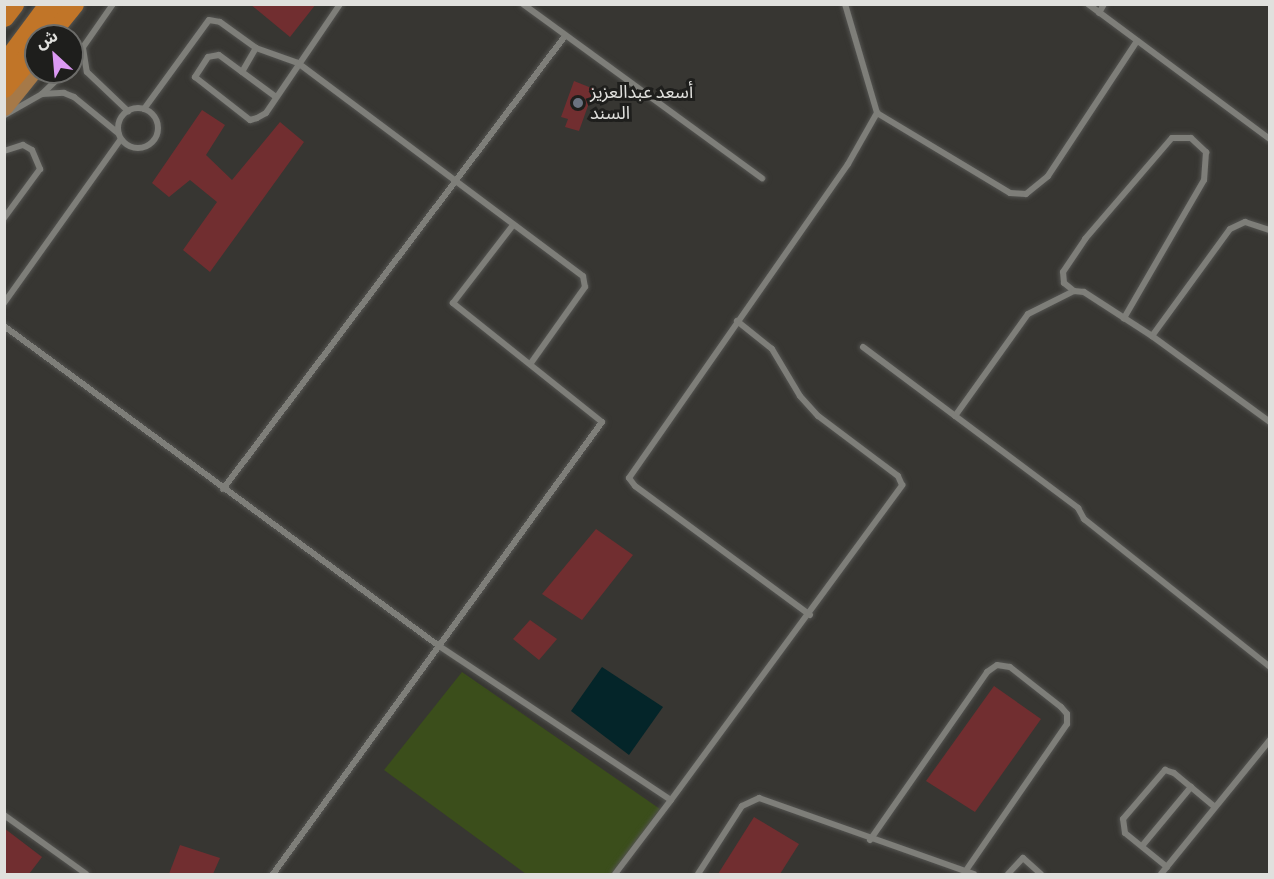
<!DOCTYPE html>
<meta charset="utf-8">
<style>
body{margin:0}
#map{position:relative;width:1274px;height:879px;overflow:hidden;background:#373632;font-family:Bitter,"Noto Sans Arabic",serif}
div>[style]{position:absolute}
.green>*{inset:0;background:#3b4e1b}
.water>*{inset:0;background:#042529}
.building>*{inset:0;background:#712e30}
.roads{filter:drop-shadow(0 0 2px #545451) drop-shadow(0 0 2px #545451)}
.service>*{height:6px;margin:-3px;padding:0 3px;transform-origin:3px;border-radius:3px;background:#7e7e79}
.service>.ring{margin:-3px;padding:0;box-sizing:content-box;background:none;border:6px solid #7e7e79;border-radius:50%}
.primary>*{height:20px;margin:-10px;padding:0 10px;transform-origin:10px;border-radius:10px;background:#a67948}
.motorway>*{height:22px;margin:-11px;padding:0 11px;transform-origin:11px;border-radius:11px;background:#c17528}
.dots>*{width:16px;height:16px;translate:-50% -50%;box-sizing:border-box;border:3px solid #1e1e1c;border-radius:50%}
span{translate:-50% -50%;white-space:nowrap;text-align:center;line-height:1.15;-webkit-text-stroke:6px #1e1e1c;paint-order:stroke}
.poi-label{font-size:18px;color:#e0e0dd}
.left{translate:0 -50%;text-align:left}
.frame{position:absolute;inset:0;border:6px solid #e0e0dd;pointer-events:none}
.north{position:absolute;left:24px;top:24px;width:60px;height:60px;box-sizing:border-box;background:#1e1e1c;border:2px solid #6c6c69;border-radius:50%;rotate:334deg;font-size:16px;font-weight:700;line-height:24px;text-align:center;color:#e0e0dd}
.north::after{content:'';display:block;margin:auto;width:21px;height:27px;background:#dc99f4;clip-path:polygon(50% 0,100% 100%,50% 72%,0 100%)}
</style>
<div id="map">
<div class="green">
<div style="clip-path:polygon(462px 672px,660px 809px,614px 874px,526px 874px,384px 770px)"></div>
</div>
<div class="water">
<div style="clip-path:polygon(602px 667px,663px 707px,629px 755px,571px 711px)"></div>
</div>
<div class="building">
<div style="clip-path:polygon(250px 4px,316px 4px,290px 37px)"></div>
<div style="clip-path:polygon(574px 81px,594px 89px,579px 131px,565px 127px,568px 119px,561px 117px)"></div>
<div style="clip-path:polygon(202px 110px,225px 125px,206px 155px,232px 180px,280px 122px,304px 142px,210px 272px,183px 250px,217px 202px,190px 180px,169px 197px,152px 183px)"></div>
<div style="clip-path:polygon(596px 529px,633px 555px,582px 620px,542px 594px)"></div>
<div style="clip-path:polygon(530px 620px,557px 639px,539px 660px,513px 639px)"></div>
<div style="clip-path:polygon(994px 686px,1041px 719px,975px 812px,926px 781px)"></div>
<div style="clip-path:polygon(754px 817px,799px 844px,780px 874px,718px 874px)"></div>
<div style="clip-path:polygon(4px 828px,42px 857px,29px 874px,4px 874px)"></div>
<div style="clip-path:polygon(180px 845px,220px 858px,213px 874px,169px 874px)"></div>
</div>
<div class="roads">
<div class="service">
<div style="left:523px;top:4px;width:296px;rotate:36.1deg"></div>
<div style="left:845px;top:4px;width:114px;rotate:73.6deg"></div>
<div style="left:877px;top:113px;width:155px;rotate:31deg"></div>
<div style="left:1010px;top:193px;width:16px;rotate:4deg"></div>
<div style="left:1026px;top:194px;width:28px;rotate:-39deg"></div>
<div style="left:1048px;top:176px;width:162px;rotate:-56.6deg"></div>
<div style="left:1088px;top:4px;width:227px;rotate:36.6deg"></div>
<div style="left:1099px;top:13px;width:10px;rotate:-61deg"></div>
<div style="left:83px;top:48px;width:24px;rotate:81deg"></div>
<div style="left:87px;top:72px;width:57px;rotate:43.6deg"></div>
<div style="left:72px;top:63px;width:72px;rotate:-55.2deg"></div>
<div style="left:242px;top:72px;width:28px;rotate:-60deg"></div>
<div style="left:42px;top:94px;width:22px;rotate:-3deg"></div>
<div style="left:64px;top:93px;width:11px;rotate:22deg"></div>
<div style="left:74px;top:97px;width:57px;rotate:39.3deg"></div>
<div style="left:276px;top:97px;width:71px;rotate:-143.6deg"></div>
<div style="left:219px;top:55px;width:11px;rotate:170deg"></div>
<div style="left:208px;top:57px;width:24px;rotate:123deg"></div>
<div style="left:195px;top:77px;width:70px;rotate:38deg"></div>
<div style="left:250px;top:120px;width:7px;rotate:-16deg"></div>
<div style="left:257px;top:118px;width:10px;rotate:-29deg"></div>
<div style="left:266px;top:113px;width:132px;rotate:-55.8deg"></div>
<div class="ring" style="left:118px;top:108px;width:34px;height:34px"></div>
<div style="left:144px;top:109px;width:110px;rotate:-53.9deg"></div>
<div style="left:209px;top:20px;width:11px;rotate:10deg"></div>
<div style="left:220px;top:22px;width:44px;rotate:35.8deg"></div>
<div style="left:256px;top:48px;width:45px;rotate:19.7deg"></div>
<div style="left:298px;top:63px;width:356px;rotate:36.8deg"></div>
<div style="left:583px;top:276px;width:11px;rotate:80deg"></div>
<div style="left:585px;top:287px;width:93px;rotate:125.4deg"></div>
<div style="left:5px;top:115px;width:43px;rotate:-29.6deg"></div>
<div style="left:42px;top:94px;width:32px;rotate:-44deg"></div>
<div style="left:4px;top:151px;width:20px;rotate:-18deg"></div>
<div style="left:23px;top:145px;width:10px;rotate:29deg"></div>
<div style="left:32px;top:150px;width:21px;rotate:67deg"></div>
<div style="left:40px;top:169px;width:61px;rotate:126.3deg"></div>
<div style="left:1074px;top:291px;width:13px;rotate:-141deg"></div>
<div style="left:1064px;top:283px;width:11px;rotate:-95deg"></div>
<div style="left:1063px;top:272px;width:40px;rotate:-56deg"></div>
<div style="left:1085px;top:239px;width:133px;rotate:-49.3deg"></div>
<div style="left:1172px;top:138px;width:19px"></div>
<div style="left:1191px;top:138px;width:21px;rotate:43deg"></div>
<div style="left:1206px;top:152px;width:28px;rotate:94deg"></div>
<div style="left:1204px;top:180px;width:160px;rotate:120.1deg"></div>
<div style="left:4px;top:303px;width:201px;rotate:-54.5deg"></div>
<div style="left:4px;top:326px;width:540px;rotate:36.34deg"></div>
<div style="left:439px;top:646px;width:278px;rotate:33.6deg"></div>
<div style="left:671px;top:800px;width:391px;rotate:-53.7deg"></div>
<div style="left:902px;top:485px;width:10px;rotate:-114deg"></div>
<div style="left:898px;top:476px;width:100px;rotate:-143.1deg"></div>
<div style="left:818px;top:416px;width:27px;rotate:-132deg"></div>
<div style="left:800px;top:396px;width:55px;rotate:-120.8deg"></div>
<div style="left:772px;top:349px;width:45px;rotate:-141.3deg"></div>
<div style="left:1152px;top:336px;width:132px;rotate:-53.9deg"></div>
<div style="left:1230px;top:229px;width:17px;rotate:-25deg"></div>
<div style="left:1245px;top:222px;width:26px;rotate:18deg"></div>
<div style="left:863px;top:347px;width:269px;rotate:36.8deg"></div>
<div style="left:1078px;top:508px;width:13px;rotate:61deg"></div>
<div style="left:1084px;top:519px;width:238px;rotate:38.5deg"></div>
<div style="left:955px;top:416px;width:125px;rotate:-54.4deg"></div>
<div style="left:1028px;top:314px;width:51px;rotate:-26.6deg"></div>
<div style="left:1074px;top:291px;width:10px;rotate:6deg"></div>
<div style="left:1084px;top:292px;width:81px;rotate:32.9deg"></div>
<div style="left:1152px;top:336px;width:146px;rotate:36.1deg"></div>
<div style="left:223px;top:489px;width:568px;rotate:-52.95deg"></div>
<div style="left:810px;top:615px;width:217px;rotate:-143.6deg"></div>
<div style="left:635px;top:486px;width:10px;rotate:-127deg"></div>
<div style="left:629px;top:478px;width:383px;rotate:-55.1deg"></div>
<div style="left:848px;top:164px;width:59px;rotate:-60.4deg"></div>
<div style="left:4px;top:815px;width:101px;rotate:35.7deg"></div>
<div style="left:870px;top:840px;width:205px;rotate:-55.1deg"></div>
<div style="left:987px;top:672px;width:12px;rotate:-35deg"></div>
<div style="left:997px;top:665px;width:13px;rotate:9deg"></div>
<div style="left:1010px;top:667px;width:65px;rotate:38.1deg"></div>
<div style="left:1061px;top:707px;width:9px;rotate:49deg"></div>
<div style="left:1067px;top:714px;width:10px;rotate:90deg"></div>
<div style="left:1067px;top:724px;width:176px;rotate:124.6deg"></div>
<div style="left:1142px;top:846px;width:77px;rotate:-50.3deg"></div>
<div style="left:1167px;top:867px;width:54px;rotate:-141deg"></div>
<div style="left:1125px;top:833px;width:14px;rotate:-98deg"></div>
<div style="left:1123px;top:819px;width:65px;rotate:-49.4deg"></div>
<div style="left:1165px;top:770px;width:9px;rotate:18deg"></div>
<div style="left:1174px;top:773px;width:53px;rotate:39.7deg"></div>
<div style="left:273px;top:874px;width:559px;rotate:-53.95deg"></div>
<div style="left:602px;top:422px;width:191px;rotate:-141.4deg"></div>
<div style="left:453px;top:303px;width:98px;rotate:-52.4deg"></div>
<div style="left:615px;top:874px;width:93px;rotate:-52.9deg"></div>
<div style="left:698px;top:874px;width:81px;rotate:-57.1deg"></div>
<div style="left:742px;top:806px;width:19px;rotate:-25deg"></div>
<div style="left:759px;top:798px;width:228px;rotate:19.5deg"></div>
<div style="left:1008px;top:874px;width:22px;rotate:-47deg"></div>
<div style="left:1023px;top:858px;width:24px;rotate:42deg"></div>
<div style="left:1161px;top:874px;width:173px;rotate:-50.9deg"></div>
</div>
<div class="primary">
<div style="left:4px;top:106px;width:51px;rotate:-51.3deg"></div>
</div>
<div class="motorway">
<div style="left:4px;top:16px;width:15px;rotate:-53deg"></div>
<div style="left:47px;top:36px;width:41px;rotate:-50.9deg"></div>
<div style="left:4px;top:67px;width:79px;rotate:-53.3deg"></div>
<div style="left:4px;top:87px;width:38px;rotate:-50deg"></div>
</div>
</div>
<div class="dots">
<div style="left:578px;top:103px;background:#6b7280"></div>
</div>
<div class="poi-label">
<span class="left" style="left:590px;top:103px">أسعد عبدالعزيز<br>السند</span>
</div>
<div class="frame"></div>
<div class="north">ش</div>
</div>
